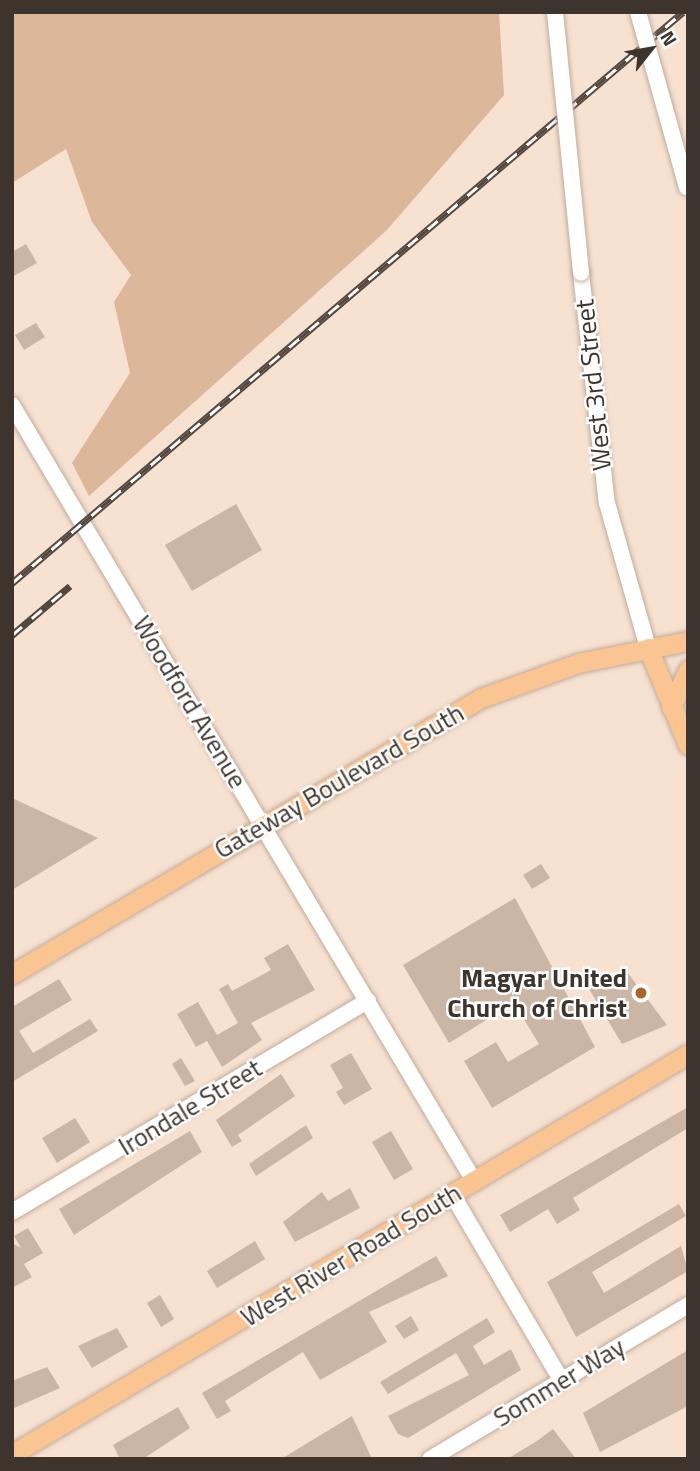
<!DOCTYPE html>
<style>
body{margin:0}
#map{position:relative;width:700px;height:1471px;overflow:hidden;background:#f7e1d0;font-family:"Titillium Web",sans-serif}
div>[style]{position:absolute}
.green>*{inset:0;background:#ddb79a}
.building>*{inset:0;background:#cbb6a5}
.roads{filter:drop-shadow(0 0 2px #c1ac9c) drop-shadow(0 0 2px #c1ac9c)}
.minor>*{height:16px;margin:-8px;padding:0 8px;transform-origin:8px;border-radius:8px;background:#fff}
.major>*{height:19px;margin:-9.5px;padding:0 9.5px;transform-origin:9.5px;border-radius:9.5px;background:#fbc493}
.rail>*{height:7px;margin-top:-3.5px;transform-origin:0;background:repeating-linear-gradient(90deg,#fff 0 13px,#534841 0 26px);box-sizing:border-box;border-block:2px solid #534841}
.bridges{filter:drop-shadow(0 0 2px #c1ac9c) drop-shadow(0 0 2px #c1ac9c)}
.minor-bridge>*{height:16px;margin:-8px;padding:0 8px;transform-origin:8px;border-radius:8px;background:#fff}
.dots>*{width:19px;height:19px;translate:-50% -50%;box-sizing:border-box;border:4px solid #fff;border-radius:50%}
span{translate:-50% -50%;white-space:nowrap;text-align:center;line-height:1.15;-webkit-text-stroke:5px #fff;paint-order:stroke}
.street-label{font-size:26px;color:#3d342e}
.poi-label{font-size:26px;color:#3d342e;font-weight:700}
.right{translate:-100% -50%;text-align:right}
.frame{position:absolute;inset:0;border:14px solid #3d342e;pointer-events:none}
.north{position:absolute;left:616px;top:14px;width:70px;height:70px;-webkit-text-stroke:5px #fff;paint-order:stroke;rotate:59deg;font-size:19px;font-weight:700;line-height:28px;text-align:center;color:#3d342e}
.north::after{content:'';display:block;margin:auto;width:24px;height:32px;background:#3d342e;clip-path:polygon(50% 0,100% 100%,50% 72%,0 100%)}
</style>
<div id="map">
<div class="green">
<div style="clip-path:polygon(12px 12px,499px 12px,504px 95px,386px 231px,89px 496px,72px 463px,130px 373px,114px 302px,131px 275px,92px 222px,66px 149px,12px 183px)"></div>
</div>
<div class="building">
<div style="clip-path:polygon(26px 244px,37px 263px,12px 277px,12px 252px)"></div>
<div style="clip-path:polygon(36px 323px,45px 337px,24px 350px,15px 335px)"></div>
<div style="clip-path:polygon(236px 504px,262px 550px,192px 591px,165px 545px)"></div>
<div style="clip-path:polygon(12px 798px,98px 838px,12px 890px)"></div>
<div style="clip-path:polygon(541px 864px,550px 878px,532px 889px,523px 875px)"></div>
<div style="clip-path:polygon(515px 898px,595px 1047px,492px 1108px,464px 1061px,496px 1042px,508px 1062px,539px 1044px,514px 1003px,449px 1043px,403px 965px)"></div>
<div style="clip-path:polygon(288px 944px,315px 990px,251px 1023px,262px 1040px,222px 1067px,207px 1041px,196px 1047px,177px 1014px,198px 1002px,217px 1035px,238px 1023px,219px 989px,228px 984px,232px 991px,271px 970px,264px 958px)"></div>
<div style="clip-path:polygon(624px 968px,667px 1025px,622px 1044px,589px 989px)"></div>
<div style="clip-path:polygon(59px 979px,72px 1000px,19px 1031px,33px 1053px,90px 1019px,98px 1031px,12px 1082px,12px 1007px)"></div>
<div style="clip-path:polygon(351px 1053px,372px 1089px,344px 1105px,336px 1092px,343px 1088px,330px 1065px)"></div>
<div style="clip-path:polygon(181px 1058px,195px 1081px,185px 1086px,172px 1064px)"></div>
<div style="clip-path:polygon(281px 1074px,295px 1096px,238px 1135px,242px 1141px,232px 1147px,216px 1120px)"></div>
<div style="clip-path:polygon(688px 1107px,688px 1128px,573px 1198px,580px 1210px,557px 1224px,548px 1209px,510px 1232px,500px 1215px)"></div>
<div style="clip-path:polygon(75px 1118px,90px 1142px,57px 1163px,42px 1138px)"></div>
<div style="clip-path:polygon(306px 1125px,313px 1138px,256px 1176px,249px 1164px)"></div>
<div style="clip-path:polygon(190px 1131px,202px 1152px,74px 1235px,59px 1209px)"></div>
<div style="clip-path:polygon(391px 1131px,413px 1169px,394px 1180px,372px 1142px)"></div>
<div style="clip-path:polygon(350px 1188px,360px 1208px,295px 1242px,283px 1222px,322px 1192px,328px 1201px)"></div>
<div style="clip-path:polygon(679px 1204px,686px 1216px,592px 1272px,604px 1293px,681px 1246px,688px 1271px,576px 1337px,547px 1282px)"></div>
<div style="clip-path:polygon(28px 1228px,43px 1253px,24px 1264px,32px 1277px,12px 1288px,12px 1243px,21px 1248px,14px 1236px)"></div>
<div style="clip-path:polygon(255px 1241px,265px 1259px,217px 1288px,207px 1271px)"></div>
<div style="clip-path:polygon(436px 1256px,448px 1276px,369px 1312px,387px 1342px,320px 1380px,303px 1352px,225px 1401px,231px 1411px,217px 1419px,202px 1393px)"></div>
<div style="clip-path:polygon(160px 1295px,174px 1319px,161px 1327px,147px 1303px)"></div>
<div style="clip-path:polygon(411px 1316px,419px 1330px,404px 1339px,395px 1326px)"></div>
<div style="clip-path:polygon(487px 1318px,495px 1332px,473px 1346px,484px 1365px,511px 1349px,521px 1370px,408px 1438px,398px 1434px,388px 1416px,469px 1375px,456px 1353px,388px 1394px,380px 1382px)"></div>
<div style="clip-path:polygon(117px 1328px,128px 1347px,92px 1368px,78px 1346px)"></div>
<div style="clip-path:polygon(688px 1350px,688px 1406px,600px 1452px,583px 1413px)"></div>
<div style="clip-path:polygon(47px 1367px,60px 1388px,12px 1409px,12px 1381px)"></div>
<div style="clip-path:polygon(178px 1407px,190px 1428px,143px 1459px,120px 1459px,113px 1445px)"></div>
<div style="clip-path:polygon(352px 1416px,372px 1459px,281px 1459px)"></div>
<div style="clip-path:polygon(553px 1429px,576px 1459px,507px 1459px,537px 1441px)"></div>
</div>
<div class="roads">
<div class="minor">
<div style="left:581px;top:273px;width:231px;rotate:83.6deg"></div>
<div style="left:607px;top:503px;width:151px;rotate:74.2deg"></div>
<div style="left:12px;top:405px;width:903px;rotate:59.23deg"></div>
<div style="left:452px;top:1194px;width:216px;rotate:59.6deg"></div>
<div style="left:12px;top:1212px;width:414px;rotate:-30.7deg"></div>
<div style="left:430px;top:1459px;width:300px;rotate:-30.8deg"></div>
</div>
<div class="major">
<div style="left:648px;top:648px;width:105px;rotate:67.6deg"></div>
<div style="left:671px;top:707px;width:41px;rotate:-65.3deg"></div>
<div style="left:12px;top:974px;width:544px;rotate:-30.48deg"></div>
<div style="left:481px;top:698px;width:103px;rotate:-19.8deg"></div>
<div style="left:578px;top:663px;width:112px;rotate:-11.3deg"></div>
<div style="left:12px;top:1454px;width:785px;rotate:-30.61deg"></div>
</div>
</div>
<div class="rail">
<div style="left:12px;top:583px;width:881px;rotate:-40.4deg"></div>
<div style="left:12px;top:635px;width:76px;rotate:-40.2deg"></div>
</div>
<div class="bridges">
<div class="minor-bridge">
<div style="left:555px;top:12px;width:262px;rotate:84.3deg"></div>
<div style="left:638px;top:12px;width:182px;rotate:74.4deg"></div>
</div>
</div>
<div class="dots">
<div style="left:641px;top:993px;background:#a5662d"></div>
</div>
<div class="street-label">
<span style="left:593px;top:385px;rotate:-96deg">West 3rd Street</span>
<span style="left:190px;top:702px;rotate:59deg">Woodford Avenue</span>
<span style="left:339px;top:781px;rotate:-30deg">Gateway Boulevard South</span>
<span style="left:190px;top:1107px;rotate:-31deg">Irondale Street</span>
<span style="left:351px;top:1255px;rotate:-31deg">West River Road South</span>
<span style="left:559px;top:1382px;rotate:-31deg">Sommer Way</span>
</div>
<div class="poi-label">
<span class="right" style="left:627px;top:993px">Magyar United<br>Church of Christ</span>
</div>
<div class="frame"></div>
<div class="north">N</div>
</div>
